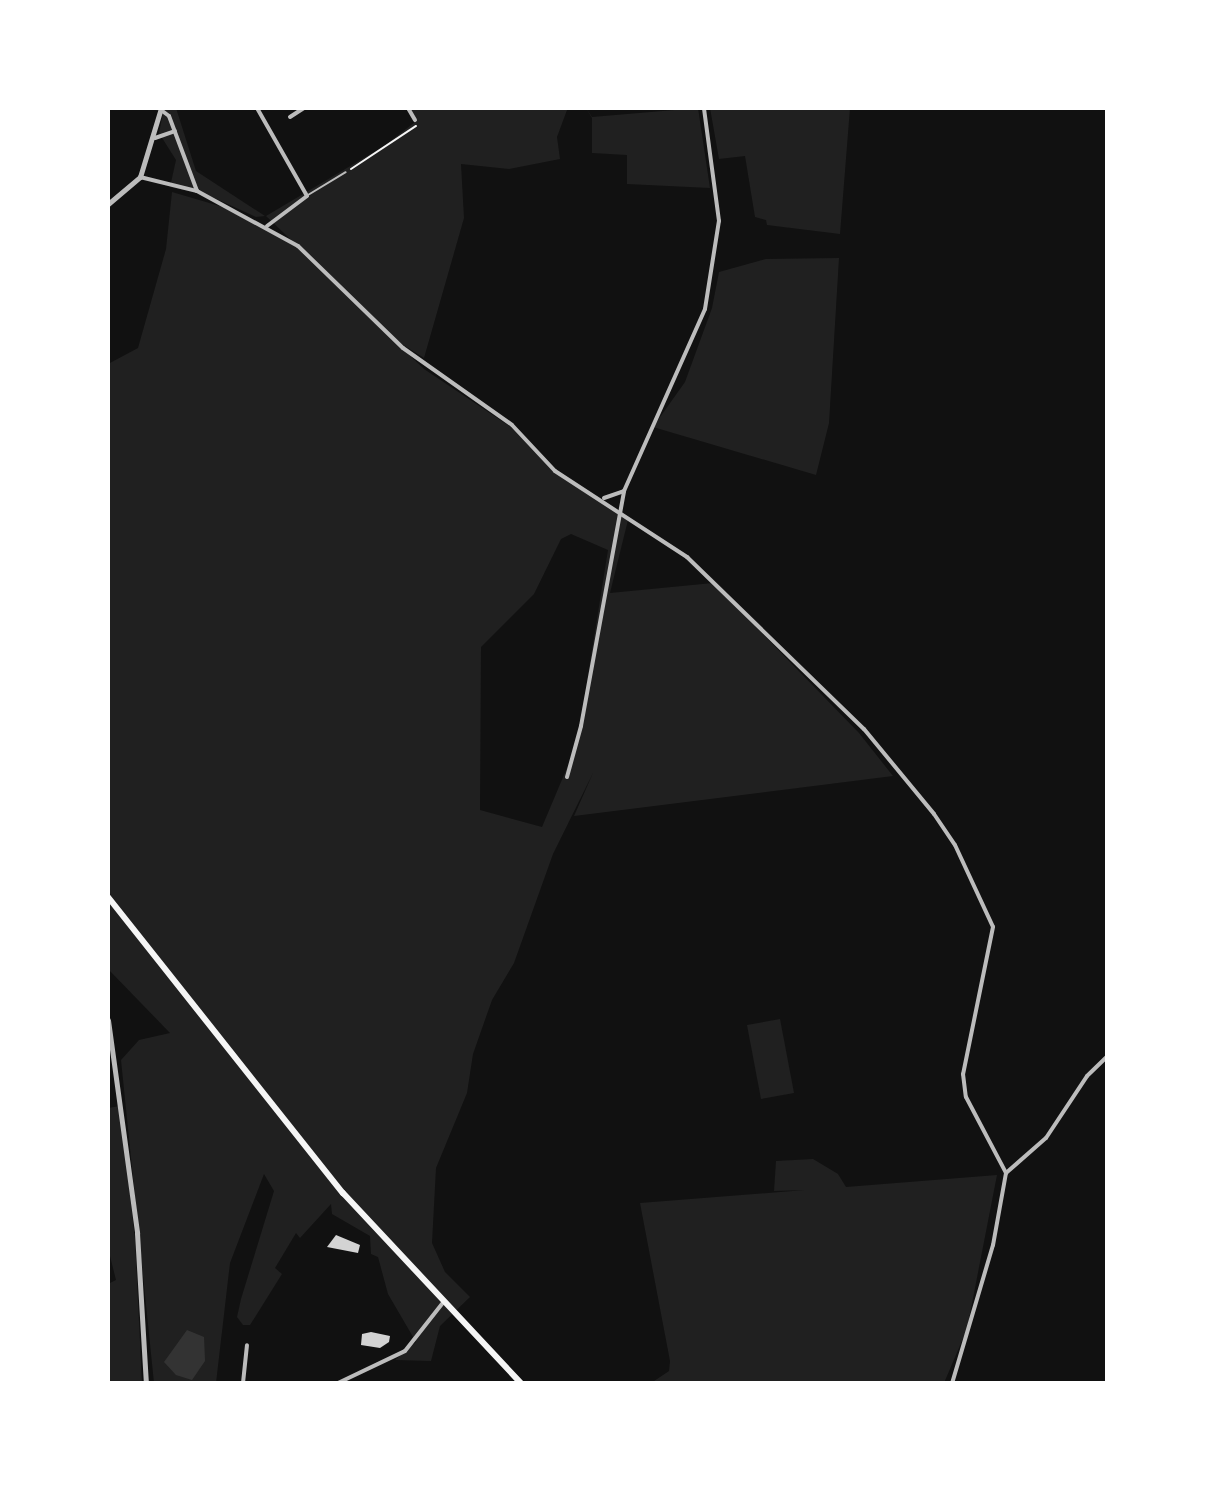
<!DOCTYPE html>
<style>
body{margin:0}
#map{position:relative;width:1215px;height:1491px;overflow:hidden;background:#111;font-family:Mulish,sans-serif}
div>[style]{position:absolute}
.green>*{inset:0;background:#202020}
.water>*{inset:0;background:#333}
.building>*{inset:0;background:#d3d3d3}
.path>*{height:2px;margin:-1px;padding:0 1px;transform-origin:1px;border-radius:1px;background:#f5f5f5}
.service>*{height:2px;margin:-1px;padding:0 1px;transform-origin:1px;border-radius:1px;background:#bcbcbc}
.minor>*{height:4px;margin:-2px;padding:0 2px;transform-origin:2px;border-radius:2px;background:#bcbcbc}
.tertiary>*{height:5px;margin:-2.5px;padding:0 2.5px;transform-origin:2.5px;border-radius:2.5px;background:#bcbcbc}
.primary>*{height:6px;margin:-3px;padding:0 3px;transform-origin:3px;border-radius:3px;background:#f5f5f5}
span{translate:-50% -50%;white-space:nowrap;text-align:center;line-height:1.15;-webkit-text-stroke:8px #fff;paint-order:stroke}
.frame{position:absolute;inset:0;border:110px solid #fff;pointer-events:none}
</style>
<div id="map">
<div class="green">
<div style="clip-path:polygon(150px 108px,176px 108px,196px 171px,265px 216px,256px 217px,210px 196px,170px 187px,176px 160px,159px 133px,163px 113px)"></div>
<div style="clip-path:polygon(408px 108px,567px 110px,557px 137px,560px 159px,509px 169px,461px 164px,464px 218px,424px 358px,397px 341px,266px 216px,384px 146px,415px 122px)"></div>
<div style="clip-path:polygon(586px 108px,592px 117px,698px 108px,710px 188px,627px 184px,627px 155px,592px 153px,592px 118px)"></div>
<div style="clip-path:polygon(710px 108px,850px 108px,840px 234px,767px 225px,766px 220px,755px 217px,745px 156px,719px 159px)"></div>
<div style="clip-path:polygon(evenodd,172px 192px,223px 207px,295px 246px,424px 369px,524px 436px,556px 474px,628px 520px,610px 593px,713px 583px,859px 733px,893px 776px,574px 816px,593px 773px,553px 854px,514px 963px,492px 1000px,473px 1054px,467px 1093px,436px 1168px,432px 1243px,445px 1272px,470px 1297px,440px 1326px,431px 1361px,395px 1360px,416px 1342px,388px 1294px,378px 1257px,371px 1254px,370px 1236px,332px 1214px,331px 1204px,300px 1238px,296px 1233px,275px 1268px,282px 1274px,250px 1325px,243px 1325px,237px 1317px,241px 1299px,274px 1191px,264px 1174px,230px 1263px,216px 1383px,154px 1383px,121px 1060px,139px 1040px,170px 1033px,108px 969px,108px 364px,138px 348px,166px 249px,172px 192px,571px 534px,608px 550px,577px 744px,542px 827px,480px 810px,481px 647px,534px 594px,561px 539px,571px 534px)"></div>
<div style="clip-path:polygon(839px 258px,829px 423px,816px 475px,653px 427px,685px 382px,712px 308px,719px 272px,766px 259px)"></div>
<div style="clip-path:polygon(780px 1019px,794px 1093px,761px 1099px,747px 1025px)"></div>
<div style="clip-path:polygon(120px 1106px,135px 1239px,142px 1383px,108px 1383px,108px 1284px,116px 1280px,108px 1248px,108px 1108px)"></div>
<div style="clip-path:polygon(813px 1159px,838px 1174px,846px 1187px,997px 1175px,967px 1329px,944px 1383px,651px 1383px,669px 1371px,670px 1361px,640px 1203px,805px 1190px,774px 1191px,776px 1161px)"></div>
</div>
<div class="water">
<div style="clip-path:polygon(187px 1330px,204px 1337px,205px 1361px,192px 1380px,176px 1375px,164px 1362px)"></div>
</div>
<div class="building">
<div style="clip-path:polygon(336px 1235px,360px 1245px,358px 1253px,327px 1247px)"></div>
<div style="clip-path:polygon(371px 1332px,390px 1336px,389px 1342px,380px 1348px,361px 1345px,362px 1334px)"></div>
</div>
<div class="path">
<div style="left:351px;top:169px;width:78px;rotate:-33.5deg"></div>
</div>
<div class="service">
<div style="left:308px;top:195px;width:44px;rotate:-31.2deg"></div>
</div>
<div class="minor">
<div style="left:257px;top:108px;width:101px;rotate:60.4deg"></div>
<div style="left:307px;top:196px;width:50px;rotate:143.1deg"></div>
<div style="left:408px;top:108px;width:14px;rotate:60deg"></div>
<div style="left:161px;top:110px;width:10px;rotate:37deg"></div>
<div style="left:169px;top:116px;width:80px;rotate:69.5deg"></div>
<div style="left:290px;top:117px;width:17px;rotate:-33deg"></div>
<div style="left:155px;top:138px;width:21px;rotate:-19deg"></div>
<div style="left:140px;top:177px;width:59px;rotate:13.8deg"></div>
<div style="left:197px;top:191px;width:115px;rotate:28.6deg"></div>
<div style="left:298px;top:246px;width:146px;rotate:44.2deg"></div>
<div style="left:403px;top:348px;width:133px;rotate:35.2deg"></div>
<div style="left:512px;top:425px;width:63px;rotate:46.9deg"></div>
<div style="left:555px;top:471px;width:158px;rotate:33.1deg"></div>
<div style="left:687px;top:557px;width:247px;rotate:44.2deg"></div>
<div style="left:864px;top:729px;width:110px;rotate:50.5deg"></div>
<div style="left:934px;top:814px;width:37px;rotate:56deg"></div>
<div style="left:955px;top:845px;width:90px;rotate:65.1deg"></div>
<div style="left:993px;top:927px;width:150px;rotate:101.5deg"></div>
<div style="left:963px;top:1074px;width:23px;rotate:83deg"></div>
<div style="left:966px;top:1097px;width:86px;rotate:62.2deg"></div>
<div style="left:1006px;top:1173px;width:73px;rotate:100.2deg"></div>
<div style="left:993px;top:1245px;width:144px;rotate:106.5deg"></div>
<div style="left:604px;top:498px;width:21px;rotate:-19deg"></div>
<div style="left:567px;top:777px;width:53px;rotate:-74.6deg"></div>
<div style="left:581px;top:726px;width:239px;rotate:-79.6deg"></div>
<div style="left:624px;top:491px;width:199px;rotate:-66deg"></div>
<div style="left:705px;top:309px;width:89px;rotate:-81deg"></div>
<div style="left:719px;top:221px;width:114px;rotate:-97.6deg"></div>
<div style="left:1006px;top:1173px;width:53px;rotate:-41.2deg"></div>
<div style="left:1046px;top:1138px;width:74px;rotate:-56.5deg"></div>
<div style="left:1087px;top:1076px;width:28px;rotate:-44deg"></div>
<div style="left:243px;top:1383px;width:38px;rotate:-84deg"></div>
<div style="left:338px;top:1383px;width:74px;rotate:-25.5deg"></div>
<div style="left:405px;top:1351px;width:60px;rotate:-51.8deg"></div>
</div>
<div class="tertiary">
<div style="left:108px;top:204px;width:42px;rotate:-40.2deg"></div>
<div style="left:140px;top:177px;width:72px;rotate:-73.1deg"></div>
<div style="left:108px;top:1020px;width:215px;rotate:82.2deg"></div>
<div style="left:137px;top:1233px;width:150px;rotate:86.6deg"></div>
</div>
<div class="primary">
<div style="left:108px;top:897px;width:378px;rotate:51.6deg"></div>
<div style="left:343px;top:1193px;width:260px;rotate:46.9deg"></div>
</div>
<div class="frame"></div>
</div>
